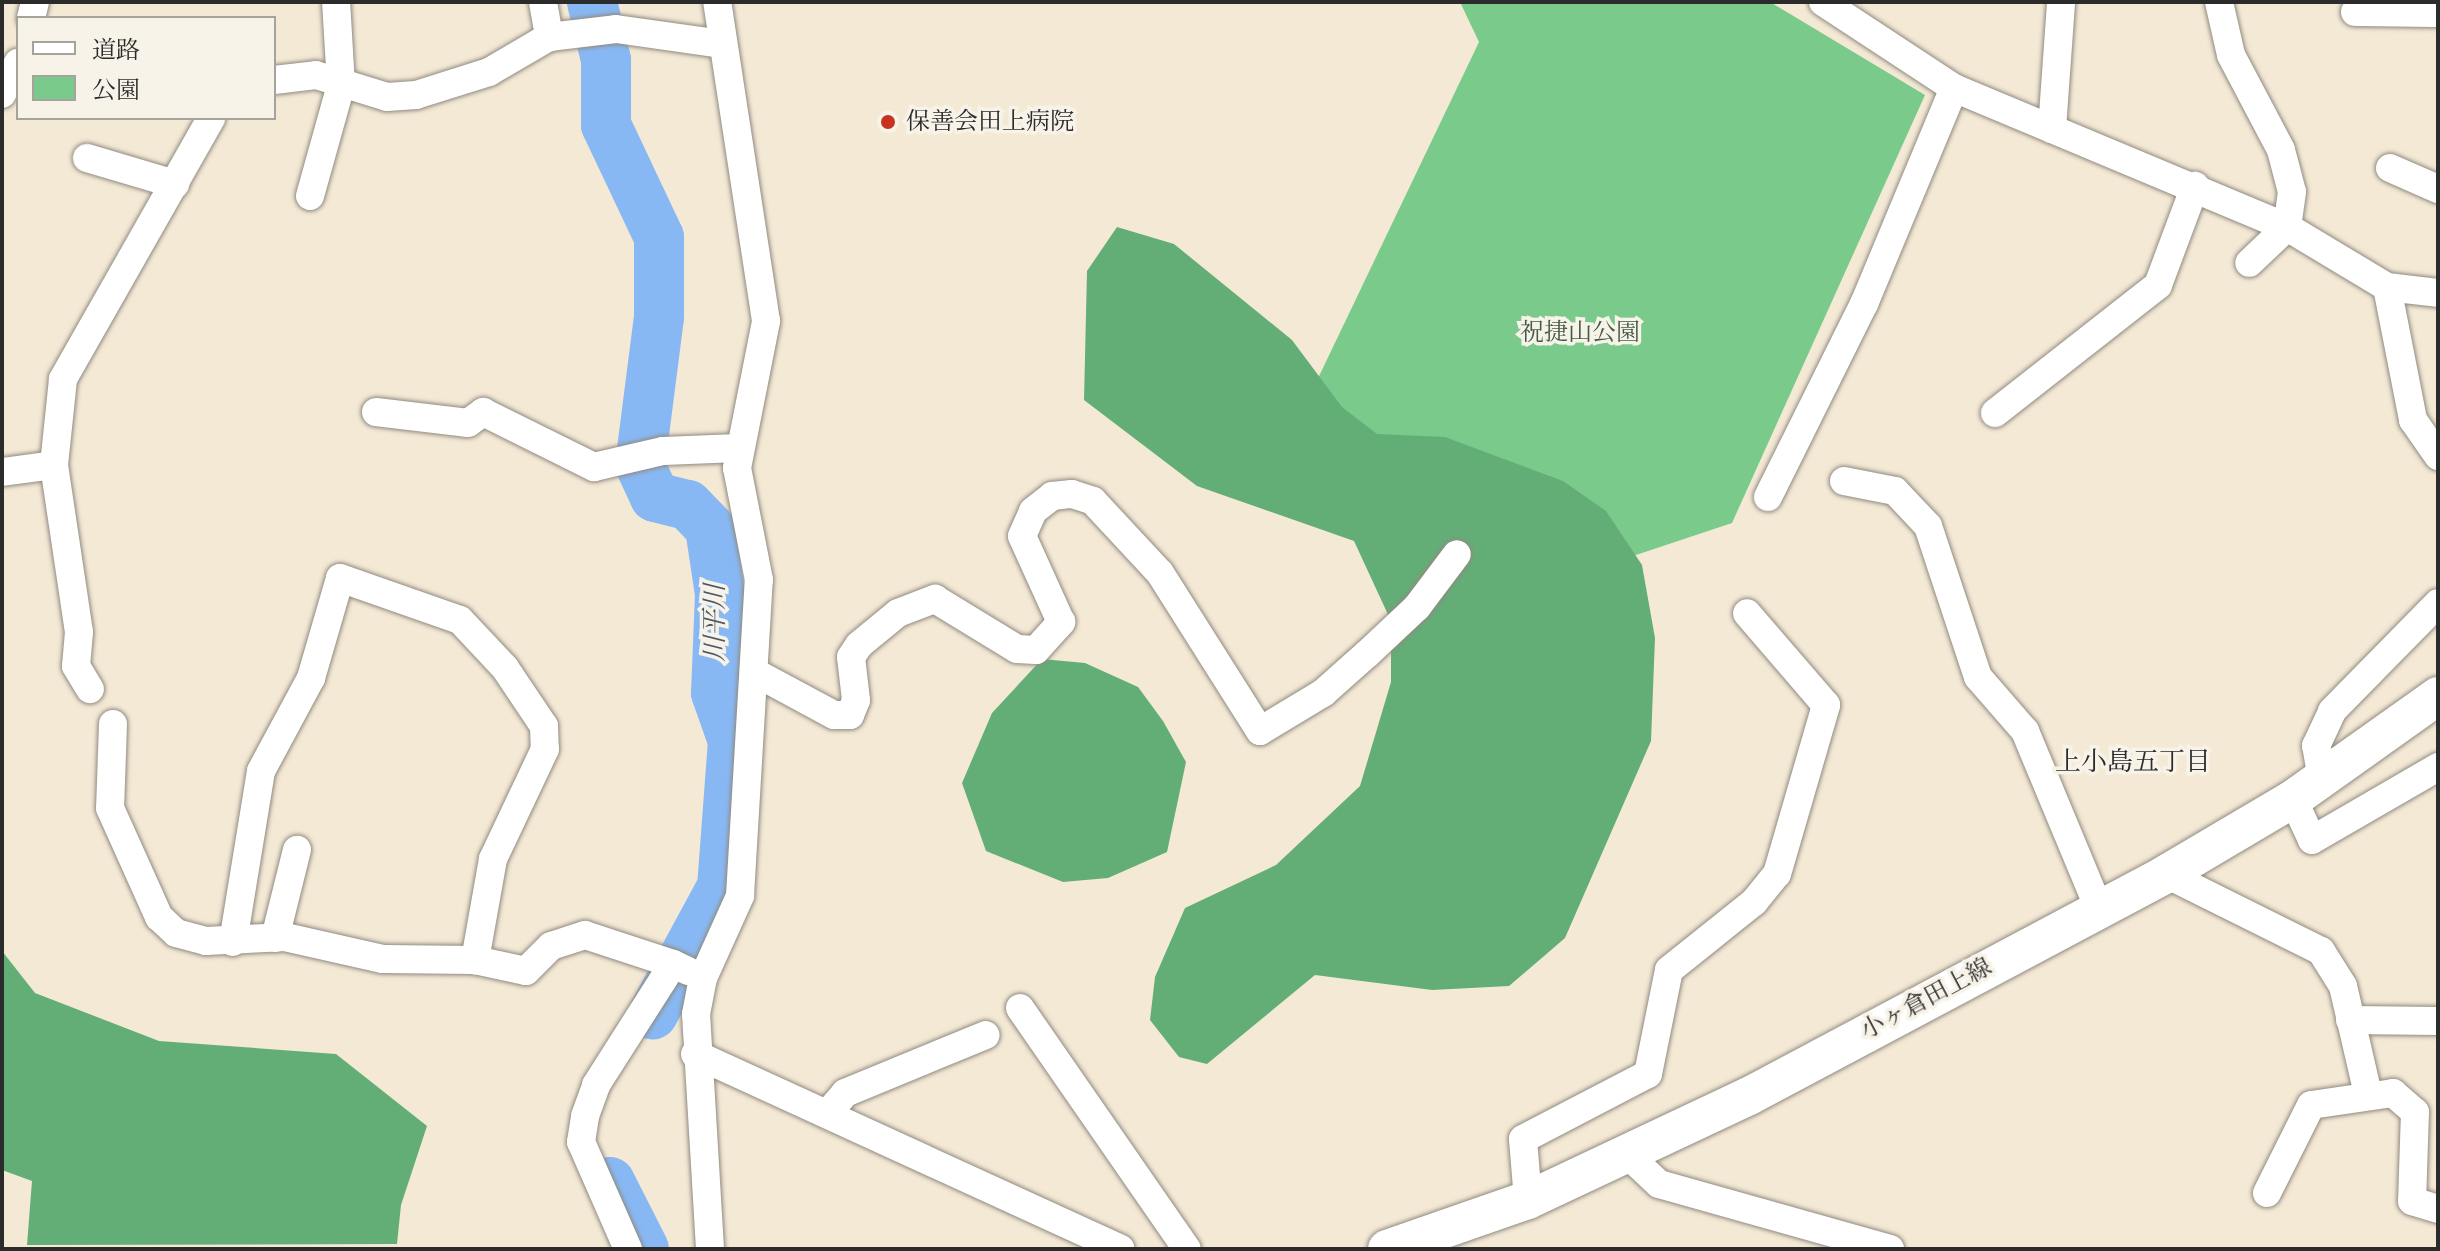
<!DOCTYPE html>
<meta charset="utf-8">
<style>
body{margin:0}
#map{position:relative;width:2440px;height:1251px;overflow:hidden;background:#f4e9d5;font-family:"IM FELL Double Pica","Noto Serif JP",serif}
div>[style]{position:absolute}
.green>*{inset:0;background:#7aca8b}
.forest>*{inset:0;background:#63ae77}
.river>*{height:50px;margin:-25px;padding:0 25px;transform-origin:25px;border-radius:25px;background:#88b8f3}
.roads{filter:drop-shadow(0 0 2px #908a80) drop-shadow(0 0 2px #908a80)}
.street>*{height:28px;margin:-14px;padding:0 14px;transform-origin:14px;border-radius:14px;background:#fff}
.secondary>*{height:38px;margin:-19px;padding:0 19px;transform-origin:19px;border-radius:19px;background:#fff}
.dots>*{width:22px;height:22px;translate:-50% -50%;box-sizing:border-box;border:4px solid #f7f3e8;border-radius:50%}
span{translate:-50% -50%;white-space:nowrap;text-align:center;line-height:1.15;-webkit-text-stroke:7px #f7f3e8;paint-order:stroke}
.poi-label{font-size:24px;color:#2b2b2b}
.left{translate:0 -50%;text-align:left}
.park-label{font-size:24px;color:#435b48}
.street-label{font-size:24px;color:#2b2b2b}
.water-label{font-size:26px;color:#475567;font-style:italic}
.neighbourhood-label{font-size:26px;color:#2b2b2b}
.frame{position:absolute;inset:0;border:4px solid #2b2b2b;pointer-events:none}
.legend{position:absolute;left:16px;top:16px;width:260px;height:104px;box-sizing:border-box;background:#f7f3e8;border:2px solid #a5a39c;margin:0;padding:10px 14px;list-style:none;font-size:24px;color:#2b2b2b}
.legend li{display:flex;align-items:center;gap:16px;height:40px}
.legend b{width:40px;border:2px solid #a5a39c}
</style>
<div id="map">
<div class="green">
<div style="clip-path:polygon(1460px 2px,1770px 2px,1925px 95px,1732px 523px,1558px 581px,1299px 418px,1479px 42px)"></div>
</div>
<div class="forest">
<div style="clip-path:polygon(1117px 227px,1174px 244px,1292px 340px,1342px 407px,1377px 434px,1445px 437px,1563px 481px,1606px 511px,1642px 565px,1655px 638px,1651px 741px,1565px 938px,1509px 986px,1432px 990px,1315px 975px,1207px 1064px,1179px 1057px,1150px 1020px,1155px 977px,1185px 908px,1276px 865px,1360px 786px,1391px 682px,1391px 621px,1354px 541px,1197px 486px,1084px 400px,1087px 271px)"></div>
<div style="clip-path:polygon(1042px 659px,1085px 663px,1138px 687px,1163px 721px,1186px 762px,1167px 852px,1108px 878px,1063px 882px,986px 851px,962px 783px,992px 713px)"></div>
<div style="clip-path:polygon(2px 951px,35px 993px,159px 1041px,336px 1054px,427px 1126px,401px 1205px,397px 1244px,27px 1245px,32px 1181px,2px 1170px)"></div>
</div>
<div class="river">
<div style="left:592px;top:2px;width:60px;rotate:76.4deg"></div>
<div style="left:606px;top:60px;width:65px;rotate:90deg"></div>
<div style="left:606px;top:125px;width:124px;rotate:64.7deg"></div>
<div style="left:659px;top:237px;width:80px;rotate:90deg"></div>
<div style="left:659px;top:317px;width:149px;rotate:97.3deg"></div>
<div style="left:640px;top:465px;width:35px;rotate:65deg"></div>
<div style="left:655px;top:497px;width:34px;rotate:14deg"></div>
<div style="left:688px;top:505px;width:32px;rotate:46deg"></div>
<div style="left:710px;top:528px;width:67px;rotate:81.4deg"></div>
<div style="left:720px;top:594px;width:99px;rotate:92.3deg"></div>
<div style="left:716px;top:693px;width:51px;rotate:70.5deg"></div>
<div style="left:733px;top:741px;width:146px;rotate:94.3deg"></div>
<div style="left:722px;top:887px;width:145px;rotate:118.5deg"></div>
<div style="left:610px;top:1182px;width:75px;rotate:63.1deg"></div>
</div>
<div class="roads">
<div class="street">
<div style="left:543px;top:2px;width:36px;rotate:80deg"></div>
<div style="left:1823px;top:2px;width:157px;rotate:33.3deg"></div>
<div style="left:1954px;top:88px;width:361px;rotate:22.7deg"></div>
<div style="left:2287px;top:227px;width:117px;rotate:31deg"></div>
<div style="left:2387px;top:287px;width:51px;rotate:6.7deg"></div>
<div style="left:2219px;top:2px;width:54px;rotate:77.2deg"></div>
<div style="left:2231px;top:55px;width:107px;rotate:62.2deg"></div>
<div style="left:2281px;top:150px;width:43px;rotate:75.3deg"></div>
<div style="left:2292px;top:192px;width:35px;rotate:98deg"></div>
<div style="left:2287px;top:227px;width:52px;rotate:136.5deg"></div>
<div style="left:2355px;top:12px;width:83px;rotate:0.7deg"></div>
<div style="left:31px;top:18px;width:16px;rotate:-76deg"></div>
<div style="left:274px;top:80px;width:42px;rotate:-6.8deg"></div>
<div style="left:316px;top:75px;width:74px;rotate:17.2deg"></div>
<div style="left:387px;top:97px;width:29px;rotate:-4deg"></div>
<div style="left:416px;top:95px;width:77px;rotate:-17.5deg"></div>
<div style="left:489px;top:72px;width:69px;rotate:-30.3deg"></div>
<div style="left:549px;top:37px;width:67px;rotate:-6.8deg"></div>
<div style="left:616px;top:29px;width:108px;rotate:8deg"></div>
<div style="left:2px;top:94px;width:35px;rotate:-63deg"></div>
<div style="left:2052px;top:129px;width:127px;rotate:-85.9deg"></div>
<div style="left:87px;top:158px;width:92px;rotate:16.5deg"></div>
<div style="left:2390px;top:168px;width:52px;rotate:23.6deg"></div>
<div style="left:310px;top:196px;width:115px;rotate:-74.4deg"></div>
<div style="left:341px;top:85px;width:83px;rotate:-93.4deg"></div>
<div style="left:2387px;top:287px;width:136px;rotate:78.9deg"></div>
<div style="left:2413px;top:420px;width:44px;rotate:55.2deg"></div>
<div style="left:376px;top:412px;width:93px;rotate:6.8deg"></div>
<div style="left:468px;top:423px;width:19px;rotate:-36deg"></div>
<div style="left:483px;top:412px;width:124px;rotate:26.4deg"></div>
<div style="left:594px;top:467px;width:71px;rotate:-13.1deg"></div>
<div style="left:663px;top:451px;width:76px;rotate:-2.3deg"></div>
<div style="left:1995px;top:413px;width:207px;rotate:-38.1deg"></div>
<div style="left:2158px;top:285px;width:106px;rotate:-69.5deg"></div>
<div style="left:54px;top:465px;width:169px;rotate:81.5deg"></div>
<div style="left:79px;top:632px;width:34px;rotate:95deg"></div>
<div style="left:76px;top:666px;width:27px;rotate:59deg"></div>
<div style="left:2px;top:472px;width:52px;rotate:-7.7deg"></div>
<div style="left:54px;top:465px;width:86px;rotate:-84deg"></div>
<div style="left:63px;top:379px;width:300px;rotate:-60.4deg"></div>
<div style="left:1844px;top:481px;width:52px;rotate:11.1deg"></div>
<div style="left:1895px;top:491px;width:48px;rotate:46.7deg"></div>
<div style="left:1928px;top:526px;width:159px;rotate:71.7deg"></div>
<div style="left:1978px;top:677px;width:72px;rotate:49deg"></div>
<div style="left:2025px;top:731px;width:190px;rotate:67.4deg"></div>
<div style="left:1768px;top:497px;width:216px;rotate:-63.6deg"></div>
<div style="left:1864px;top:304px;width:234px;rotate:-67.4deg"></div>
<div style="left:754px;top:672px;width:91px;rotate:28.3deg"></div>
<div style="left:834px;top:715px;width:16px"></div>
<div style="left:850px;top:715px;width:16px;rotate:-68deg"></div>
<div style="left:856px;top:700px;width:43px;rotate:-96.6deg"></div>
<div style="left:851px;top:657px;width:14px;rotate:-56deg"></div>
<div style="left:859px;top:645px;width:50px;rotate:-39.4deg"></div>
<div style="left:898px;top:613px;width:40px;rotate:-21deg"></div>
<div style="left:935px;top:599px;width:96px;rotate:31.4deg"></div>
<div style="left:1017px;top:649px;width:19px;rotate:3deg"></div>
<div style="left:1036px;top:650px;width:38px;rotate:-48deg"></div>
<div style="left:1061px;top:622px;width:94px;rotate:-114.4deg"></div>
<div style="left:1022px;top:536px;width:27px;rotate:-66deg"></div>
<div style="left:1033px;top:511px;width:24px;rotate:-38deg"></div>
<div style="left:1052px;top:496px;width:20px;rotate:-6deg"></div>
<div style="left:1072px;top:494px;width:22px;rotate:18deg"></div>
<div style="left:1093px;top:501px;width:98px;rotate:47.1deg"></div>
<div style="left:1160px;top:573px;width:187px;rotate:57.7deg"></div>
<div style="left:1260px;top:731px;width:74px;rotate:-31.1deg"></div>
<div style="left:1323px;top:693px;width:59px;rotate:-41.6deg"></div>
<div style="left:1367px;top:654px;width:69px;rotate:-43.2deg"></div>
<div style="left:1417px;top:607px;width:66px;rotate:-53deg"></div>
<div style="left:113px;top:724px;width:84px;rotate:92deg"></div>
<div style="left:110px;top:808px;width:120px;rotate:65.8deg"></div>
<div style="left:159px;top:917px;width:23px;rotate:43deg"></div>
<div style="left:176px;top:933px;width:31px;rotate:15deg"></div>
<div style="left:206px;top:941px;width:79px;rotate:-2.9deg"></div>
<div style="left:285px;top:937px;width:100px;rotate:12.7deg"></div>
<div style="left:383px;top:959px;width:92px;rotate:0.6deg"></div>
<div style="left:475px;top:960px;width:52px;rotate:12.2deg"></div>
<div style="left:526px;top:971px;width:35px;rotate:-45deg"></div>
<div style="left:551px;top:946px;width:36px;rotate:-18deg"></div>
<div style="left:585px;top:935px;width:93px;rotate:18.2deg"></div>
<div style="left:2322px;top:779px;width:34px;rotate:-100deg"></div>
<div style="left:2316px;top:746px;width:38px;rotate:-65deg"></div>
<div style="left:2332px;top:711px;width:151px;rotate:-45.5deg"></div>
<div style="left:2293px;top:799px;width:45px;rotate:65.1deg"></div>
<div style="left:2312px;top:840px;width:146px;rotate:-30.1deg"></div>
<div style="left:2166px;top:874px;width:173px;rotate:26.4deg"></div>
<div style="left:2321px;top:951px;width:41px;rotate:57.8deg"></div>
<div style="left:2343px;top:986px;width:111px;rotate:77deg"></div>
<div style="left:275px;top:938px;width:91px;rotate:-76deg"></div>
<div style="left:233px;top:942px;width:173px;rotate:-80.7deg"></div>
<div style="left:261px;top:771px;width:106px;rotate:-61.7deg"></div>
<div style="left:311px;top:678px;width:104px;rotate:-73.8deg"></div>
<div style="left:340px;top:578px;width:127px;rotate:19.3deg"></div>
<div style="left:460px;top:620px;width:66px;rotate:46.8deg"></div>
<div style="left:505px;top:668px;width:70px;rotate:56.1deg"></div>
<div style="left:544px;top:726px;width:23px;rotate:88deg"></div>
<div style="left:545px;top:749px;width:122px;rotate:115.3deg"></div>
<div style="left:493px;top:859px;width:103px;rotate:100.1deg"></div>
<div style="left:1020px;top:1008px;width:293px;rotate:55.3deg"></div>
<div style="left:2350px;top:1020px;width:88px;rotate:0.7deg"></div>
<div style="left:695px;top:1054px;width:468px;rotate:24.6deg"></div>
<div style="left:827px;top:1114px;width:28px;rotate:-49deg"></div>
<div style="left:845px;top:1093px;width:152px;rotate:-22.4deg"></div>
<div style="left:1628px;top:1155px;width:42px;rotate:43.1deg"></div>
<div style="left:1659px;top:1184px;width:240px;rotate:15.7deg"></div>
<div style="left:2267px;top:1193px;width:98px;rotate:-63.4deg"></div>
<div style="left:2311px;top:1105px;width:83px;rotate:-8.3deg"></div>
<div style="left:2393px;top:1093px;width:29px;rotate:41deg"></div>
<div style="left:2415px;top:1112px;width:89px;rotate:91.9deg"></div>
<div style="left:2412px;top:1201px;width:27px;rotate:17deg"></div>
<div style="left:1528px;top:1200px;width:61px;rotate:-94.7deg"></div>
<div style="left:1523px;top:1139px;width:141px;rotate:-27.5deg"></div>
<div style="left:1648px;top:1074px;width:106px;rotate:-78.6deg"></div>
<div style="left:1669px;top:970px;width:109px;rotate:-38.7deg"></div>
<div style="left:1754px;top:902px;width:36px;rotate:-51deg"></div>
<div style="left:1777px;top:874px;width:176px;rotate:-73.8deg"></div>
<div style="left:1826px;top:705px;width:121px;rotate:-130.7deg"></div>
<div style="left:628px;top:1249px;width:117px;rotate:-113.7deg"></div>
<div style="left:581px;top:1142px;width:26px;rotate:-81deg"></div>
<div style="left:585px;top:1116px;width:33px;rotate:-70deg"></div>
<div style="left:596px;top:1085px;width:143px;rotate:-57.5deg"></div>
<div style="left:673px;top:964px;width:17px;rotate:25deg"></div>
<div style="left:710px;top:1249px;width:235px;rotate:-93.4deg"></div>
<div style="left:696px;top:1014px;width:37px;rotate:-79deg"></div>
<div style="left:703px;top:978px;width:90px;rotate:-65.7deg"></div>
<div style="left:740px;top:896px;width:317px;rotate:-86.6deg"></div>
<div style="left:759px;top:580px;width:114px;rotate:-101.1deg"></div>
<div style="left:737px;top:468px;width:150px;rotate:-78.8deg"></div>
<div style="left:766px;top:321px;width:323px;rotate:-98.7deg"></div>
</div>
<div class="secondary">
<div style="left:1387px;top:1249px;width:149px;rotate:-19.2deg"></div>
<div style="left:1528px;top:1200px;width:244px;rotate:-25.2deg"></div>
<div style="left:1749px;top:1096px;width:472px;rotate:-28deg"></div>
<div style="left:2166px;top:874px;width:147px;rotate:-30.6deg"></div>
<div style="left:2293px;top:799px;width:178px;rotate:-35.4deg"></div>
</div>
</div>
<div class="dots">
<div style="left:888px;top:122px;background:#c8321e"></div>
</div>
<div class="poi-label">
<span class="left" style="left:906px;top:122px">保善会田上病院</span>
</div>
<div class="park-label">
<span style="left:1580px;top:333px">祝捷山公園</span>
</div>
<div class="street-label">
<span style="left:1926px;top:999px;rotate:-28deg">小ヶ倉田上線</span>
</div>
<div class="water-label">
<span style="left:716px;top:623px;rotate:-90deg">川平川</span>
</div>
<div class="neighbourhood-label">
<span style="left:2133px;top:763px">上小島五丁目</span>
</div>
<div class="frame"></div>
<ul class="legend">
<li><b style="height:10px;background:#fff"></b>道路</li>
<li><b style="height:22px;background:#7aca8b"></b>公園</li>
</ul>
</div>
